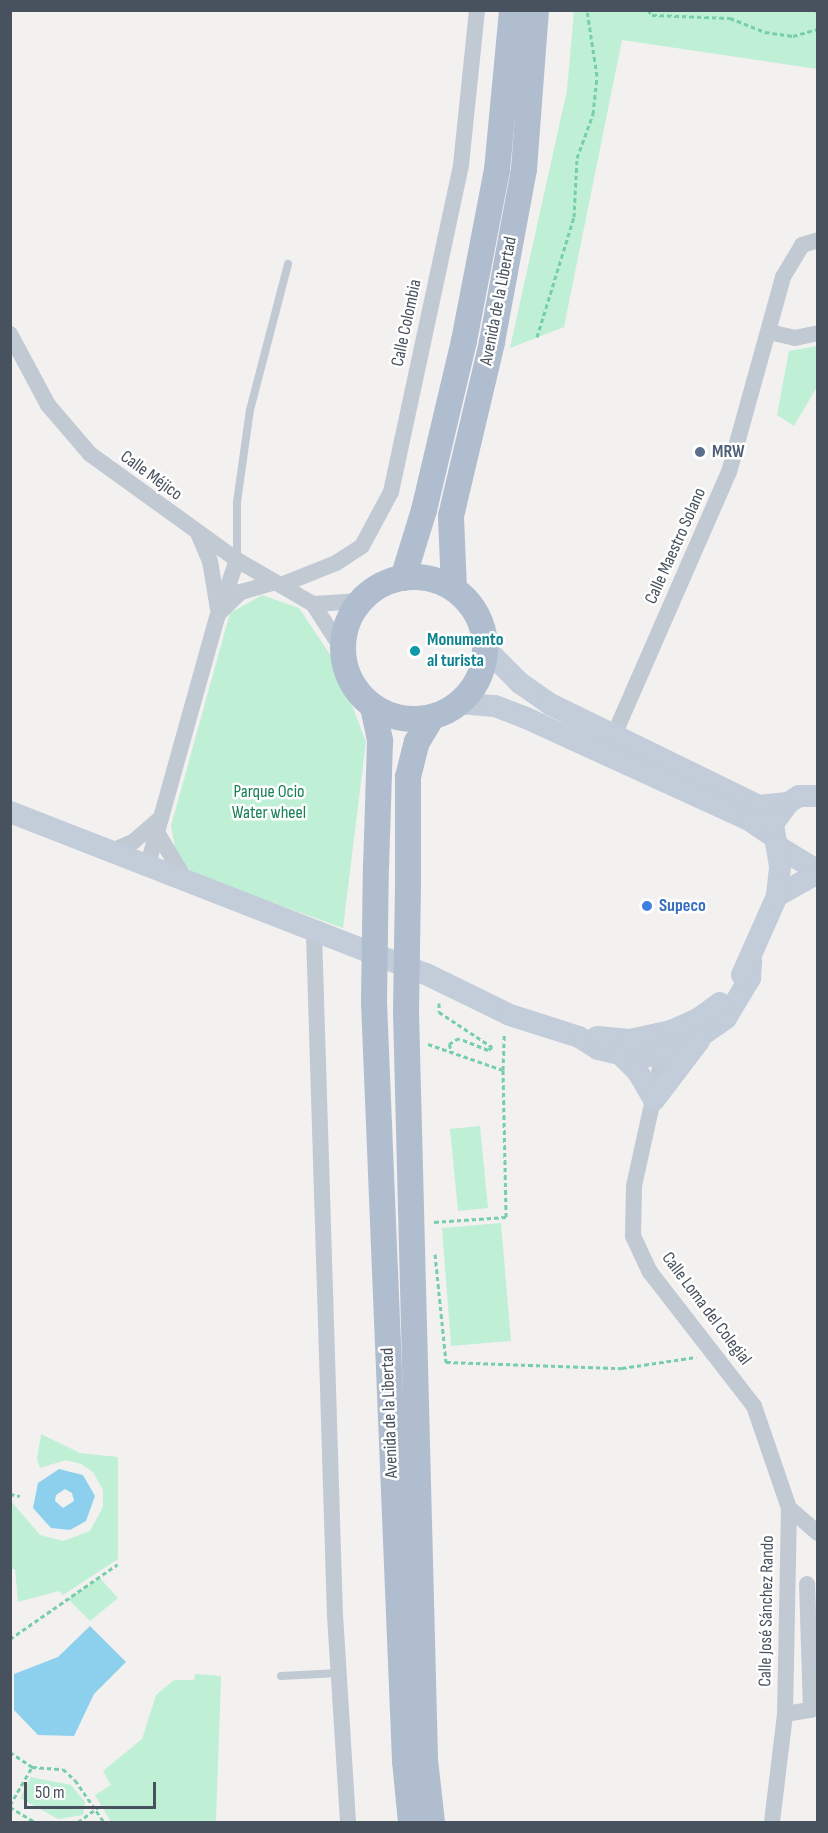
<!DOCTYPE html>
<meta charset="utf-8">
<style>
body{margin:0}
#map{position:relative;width:828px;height:1833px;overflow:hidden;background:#f3f0f0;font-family:"Sofia Sans Condensed",sans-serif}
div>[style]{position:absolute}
.green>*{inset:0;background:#bff0d6}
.water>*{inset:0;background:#8cd0ed}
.path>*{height:3px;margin-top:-1.5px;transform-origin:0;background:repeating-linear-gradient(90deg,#77ceab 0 4.5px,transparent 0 7.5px)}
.lane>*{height:8px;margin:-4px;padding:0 4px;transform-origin:4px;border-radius:4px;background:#c1c9d2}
.street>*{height:16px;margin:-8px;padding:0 8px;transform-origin:8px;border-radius:8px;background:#c1c9d2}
.secondary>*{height:22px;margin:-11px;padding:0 11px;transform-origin:11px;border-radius:11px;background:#c3ccd9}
.primary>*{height:26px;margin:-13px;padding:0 13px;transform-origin:13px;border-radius:13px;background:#b0bdcf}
.primary>.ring{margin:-13px;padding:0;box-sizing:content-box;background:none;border:26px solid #b0bdcf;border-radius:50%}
.primary-bridge>*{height:26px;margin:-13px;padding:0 13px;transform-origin:13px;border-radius:13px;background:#b0bdcf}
.dots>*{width:16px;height:16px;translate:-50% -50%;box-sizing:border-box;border:3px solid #fff;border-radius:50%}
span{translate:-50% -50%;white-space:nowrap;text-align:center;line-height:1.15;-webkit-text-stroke:5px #fff;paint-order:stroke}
.street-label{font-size:18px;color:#48525e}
.service-label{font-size:18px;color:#4e5e75;font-weight:700}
.left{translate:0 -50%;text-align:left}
.culture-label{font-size:18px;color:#0d838f;font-weight:700}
.park-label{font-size:18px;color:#178155}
.shop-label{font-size:18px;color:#366cbe;font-weight:700}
.frame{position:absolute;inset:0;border:12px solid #48525e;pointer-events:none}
.scale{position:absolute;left:24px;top:1782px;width:132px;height:27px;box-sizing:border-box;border:3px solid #48525e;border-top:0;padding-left:8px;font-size:18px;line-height:21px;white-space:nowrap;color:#48525e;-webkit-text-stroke:4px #fff;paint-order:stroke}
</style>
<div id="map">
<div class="green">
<div style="clip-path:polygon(574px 11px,817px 11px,817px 69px,622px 40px,564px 327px,510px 348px,567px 90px)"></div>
<div style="clip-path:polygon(817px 346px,817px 387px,794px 426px,777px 415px,789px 351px)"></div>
<div style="clip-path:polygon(262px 595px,299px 608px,337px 665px,366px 742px,343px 928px,196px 875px,177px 858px,171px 826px,230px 613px)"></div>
<div style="clip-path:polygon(480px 1126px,488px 1208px,458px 1211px,450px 1129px)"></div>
<div style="clip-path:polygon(501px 1223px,511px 1341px,451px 1346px,442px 1228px)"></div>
<div style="clip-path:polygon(41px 1434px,80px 1453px,118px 1457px,118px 1559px,63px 1595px,59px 1591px,18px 1602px,15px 1569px,11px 1569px,11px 1501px,40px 1535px,63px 1541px,90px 1531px,103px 1507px,103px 1490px,93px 1472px,81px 1464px,66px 1460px,40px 1468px,37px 1459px)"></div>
<div style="clip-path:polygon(100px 1578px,118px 1598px,90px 1621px,68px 1599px)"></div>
<div style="clip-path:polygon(195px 1674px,221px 1676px,216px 1822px,111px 1822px,95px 1795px,111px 1785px,103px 1771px,142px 1739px,156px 1695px,174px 1680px,194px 1680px)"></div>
<div style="clip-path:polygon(31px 1777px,71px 1785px,85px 1802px,83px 1815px,58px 1819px,20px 1798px)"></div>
</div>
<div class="water">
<div style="clip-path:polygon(evenodd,59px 1469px,83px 1475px,95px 1496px,86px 1521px,70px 1530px,51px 1528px,33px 1508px,38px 1483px,59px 1469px,65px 1489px,72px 1493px,74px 1501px,63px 1508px,55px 1501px,56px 1495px,65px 1489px)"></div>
<div style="clip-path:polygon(90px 1626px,126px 1662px,94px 1694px,74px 1736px,38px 1735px,14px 1710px,14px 1674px,58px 1657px)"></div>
</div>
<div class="path">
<div style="left:648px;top:10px;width:6px;rotate:51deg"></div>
<div style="left:652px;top:15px;width:78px;rotate:2.2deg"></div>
<div style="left:730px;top:18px;width:38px;rotate:22deg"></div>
<div style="left:765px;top:32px;width:28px;rotate:8deg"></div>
<div style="left:793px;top:36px;width:26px;rotate:-16deg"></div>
<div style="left:815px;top:10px;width:4px;rotate:34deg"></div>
<div style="left:537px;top:337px;width:126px;rotate:-72.9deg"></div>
<div style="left:574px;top:217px;width:59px;rotate:-87.1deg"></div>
<div style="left:577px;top:158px;width:47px;rotate:-70deg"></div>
<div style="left:593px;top:114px;width:38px;rotate:-84deg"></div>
<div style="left:597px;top:76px;width:67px;rotate:-98.6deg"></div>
<div style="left:439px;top:1003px;width:9px;rotate:90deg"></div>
<div style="left:439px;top:1012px;width:64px;rotate:33.4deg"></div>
<div style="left:492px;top:1047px;width:5px;rotate:143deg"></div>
<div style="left:488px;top:1050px;width:31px;rotate:-158deg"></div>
<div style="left:459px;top:1038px;width:12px;rotate:149deg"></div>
<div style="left:449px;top:1044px;width:9px;rotate:69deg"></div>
<div style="left:428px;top:1044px;width:79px;rotate:19.1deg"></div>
<div style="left:503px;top:1070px;width:147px;rotate:88.8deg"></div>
<div style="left:506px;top:1217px;width:73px;rotate:176.1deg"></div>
<div style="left:503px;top:1070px;width:37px;rotate:-88deg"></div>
<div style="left:435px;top:1254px;width:109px;rotate:84.2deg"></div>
<div style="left:446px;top:1362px;width:176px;rotate:2deg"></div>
<div style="left:622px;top:1368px;width:75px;rotate:-8.5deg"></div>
<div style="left:10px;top:1494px;width:10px;rotate:11deg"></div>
<div style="left:10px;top:1639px;width:131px;rotate:-34.8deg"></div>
<div style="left:10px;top:1752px;width:27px;rotate:34deg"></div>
<div style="left:32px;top:1767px;width:31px;rotate:4deg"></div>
<div style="left:63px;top:1769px;width:16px;rotate:43deg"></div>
<div style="left:75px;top:1780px;width:51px;rotate:55.4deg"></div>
<div style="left:10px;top:1805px;width:44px;rotate:-59.9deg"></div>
<div style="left:10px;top:1807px;width:29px;rotate:31deg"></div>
<div style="left:78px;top:1822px;width:24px;rotate:-36deg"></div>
</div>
<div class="lane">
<div style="left:237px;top:560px;width:58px;rotate:-90deg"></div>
<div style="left:237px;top:502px;width:93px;rotate:-82deg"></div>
<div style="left:250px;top:410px;width:151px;rotate:-75.4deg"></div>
<div style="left:281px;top:1676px;width:58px;rotate:-3deg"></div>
</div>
<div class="street">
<div style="left:769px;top:332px;width:27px;rotate:13deg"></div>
<div style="left:795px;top:338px;width:24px;rotate:-12deg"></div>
<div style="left:10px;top:334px;width:81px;rotate:61.8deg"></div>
<div style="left:48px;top:405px;width:65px;rotate:49.4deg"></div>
<div style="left:90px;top:454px;width:181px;rotate:35.8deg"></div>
<div style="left:237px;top:560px;width:88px;rotate:30.1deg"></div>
<div style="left:313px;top:604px;width:57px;rotate:57.1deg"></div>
<div style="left:198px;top:533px;width:30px;rotate:67deg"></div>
<div style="left:210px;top:561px;width:49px;rotate:80.5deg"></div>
<div style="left:281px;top:585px;width:59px;rotate:-21.8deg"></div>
<div style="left:336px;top:563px;width:31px;rotate:-33deg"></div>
<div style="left:362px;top:546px;width:61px;rotate:-61.8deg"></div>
<div style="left:391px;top:492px;width:334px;rotate:-77.9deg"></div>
<div style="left:461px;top:165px;width:156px;rotate:-84.1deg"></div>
<div style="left:313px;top:604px;width:48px;rotate:-3.6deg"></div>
<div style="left:220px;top:612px;width:29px;rotate:-44deg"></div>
<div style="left:241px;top:592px;width:35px;rotate:-16deg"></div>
<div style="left:614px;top:735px;width:287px;rotate:-66.4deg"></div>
<div style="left:729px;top:472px;width:202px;rotate:-74.5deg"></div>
<div style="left:783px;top:277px;width:37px;rotate:-59deg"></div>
<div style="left:802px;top:245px;width:17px;rotate:-17deg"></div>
<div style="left:158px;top:834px;width:58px;rotate:59deg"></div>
<div style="left:109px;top:852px;width:26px;rotate:-23deg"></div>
<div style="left:133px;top:842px;width:37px;rotate:-41deg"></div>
<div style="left:147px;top:868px;width:260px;rotate:-74.4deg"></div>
<div style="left:217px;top:618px;width:61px;rotate:-71deg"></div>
<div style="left:314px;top:933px;width:682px;rotate:88.24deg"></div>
<div style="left:335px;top:1615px;width:207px;rotate:86.4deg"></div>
<div style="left:663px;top:1054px;width:135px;rotate:102.4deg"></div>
<div style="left:634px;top:1186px;width:50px;rotate:91.1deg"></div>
<div style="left:633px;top:1236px;width:40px;rotate:65deg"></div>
<div style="left:650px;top:1272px;width:170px;rotate:52.2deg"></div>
<div style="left:754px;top:1406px;width:108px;rotate:71.1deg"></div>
<div style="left:789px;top:1508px;width:38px;rotate:41deg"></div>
<div style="left:789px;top:1508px;width:206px;rotate:91.1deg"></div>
<div style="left:785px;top:1714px;width:26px;rotate:-9deg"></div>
<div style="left:811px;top:1710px;width:126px;rotate:-91.8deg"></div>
<div style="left:772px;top:1822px;width:109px;rotate:-83.1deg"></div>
</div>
<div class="secondary">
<div style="left:486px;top:649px;width:48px;rotate:45deg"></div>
<div style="left:520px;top:683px;width:37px;rotate:35deg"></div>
<div style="left:550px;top:704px;width:233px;rotate:26deg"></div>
<div style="left:759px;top:806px;width:29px;rotate:-6deg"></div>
<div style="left:459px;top:703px;width:36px;rotate:5deg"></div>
<div style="left:495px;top:706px;width:31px;rotate:21deg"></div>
<div style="left:524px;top:717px;width:247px;rotate:24.6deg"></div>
<div style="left:749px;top:820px;width:30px;rotate:34deg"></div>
<div style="left:10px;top:812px;width:446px;rotate:21.3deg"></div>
<div style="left:426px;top:974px;width:93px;rotate:26deg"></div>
<div style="left:510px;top:1015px;width:72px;rotate:17.7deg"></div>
<div style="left:579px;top:1037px;width:22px;rotate:32deg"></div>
<div style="left:598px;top:1049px;width:40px;rotate:13deg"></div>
<div style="left:637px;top:1058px;width:26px;rotate:-9deg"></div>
<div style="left:663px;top:1054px;width:35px;rotate:-24deg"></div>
<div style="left:695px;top:1040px;width:38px;rotate:-35deg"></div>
<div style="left:726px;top:1018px;width:47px;rotate:-59deg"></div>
<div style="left:750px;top:978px;width:16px;rotate:-86deg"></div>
<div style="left:777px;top:846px;width:48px;rotate:31.4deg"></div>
<div style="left:777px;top:896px;width:47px;rotate:-29.3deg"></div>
<div style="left:742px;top:975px;width:86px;rotate:-66.1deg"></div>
<div style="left:777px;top:896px;width:30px;rotate:-84deg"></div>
<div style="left:780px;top:866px;width:43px;rotate:-99.5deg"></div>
<div style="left:773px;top:824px;width:26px;rotate:-54deg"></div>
<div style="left:788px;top:803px;width:13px;rotate:-32deg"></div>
<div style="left:799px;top:796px;width:19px"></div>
<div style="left:597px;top:1037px;width:33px;rotate:5deg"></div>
<div style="left:630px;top:1040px;width:42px;rotate:-12.4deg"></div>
<div style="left:671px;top:1031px;width:30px;rotate:-24deg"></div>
<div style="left:698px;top:1019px;width:27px;rotate:-36deg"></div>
<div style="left:619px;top:1053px;width:27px;rotate:45deg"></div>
<div style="left:638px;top:1072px;width:32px;rotate:60deg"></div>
<div style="left:654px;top:1100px;width:74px;rotate:-52.7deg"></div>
</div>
<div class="primary">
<div class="ring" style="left:343px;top:577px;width:116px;height:116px"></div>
<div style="left:403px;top:578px;width:71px;rotate:-72.8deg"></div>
<div style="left:424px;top:510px;width:174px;rotate:-76.7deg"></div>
<div style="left:464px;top:341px;width:174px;rotate:-79.1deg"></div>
<div style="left:497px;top:170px;width:161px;rotate:-84.6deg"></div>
<div style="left:454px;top:589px;width:73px;rotate:-92.4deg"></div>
<div style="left:451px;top:516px;width:179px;rotate:-76.7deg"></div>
<div style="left:492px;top:342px;width:176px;rotate:-79.5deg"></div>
<div style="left:524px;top:169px;width:159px;rotate:-85.7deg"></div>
<div style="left:373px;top:707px;width:35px;rotate:78deg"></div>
<div style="left:380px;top:741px;width:125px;rotate:91.8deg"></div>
<div style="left:408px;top:880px;width:103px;rotate:-90deg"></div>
<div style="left:408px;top:777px;width:36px;rotate:-76deg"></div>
<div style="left:417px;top:742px;width:29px;rotate:-59deg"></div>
<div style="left:374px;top:1002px;width:760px;rotate:87.66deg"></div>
<div style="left:405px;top:1761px;width:61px;rotate:84.4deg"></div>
<div style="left:406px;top:1012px;width:748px;rotate:88.54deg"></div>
<div style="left:425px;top:1760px;width:62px;rotate:83.6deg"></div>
</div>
<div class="primary-bridge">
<div style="left:374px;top:1002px;width:136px;rotate:-89.2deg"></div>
<div style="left:406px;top:1012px;width:132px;rotate:-89.1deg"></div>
</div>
<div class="dots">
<div style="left:700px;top:452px;background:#5c6f8a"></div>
<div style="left:415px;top:651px;background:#0f9aa8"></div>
<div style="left:647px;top:906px;background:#3f7fe0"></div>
</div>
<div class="street-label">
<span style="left:499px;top:301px;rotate:-79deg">Avenida de la Libertad</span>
<span style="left:407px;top:323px;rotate:-78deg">Calle Colombia</span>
<span style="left:151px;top:476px;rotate:36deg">Calle Méjico</span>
<span style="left:676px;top:546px;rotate:-66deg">Calle Maestro Solano</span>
<span style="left:706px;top:1309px;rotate:53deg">Calle Loma del Colegial</span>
<span style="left:390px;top:1413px;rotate:-92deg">Avenida de la Libertad</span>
<span style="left:767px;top:1611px;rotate:-89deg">Calle José Sánchez Rando</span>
</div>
<div class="service-label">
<span class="left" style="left:712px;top:452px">MRW</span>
</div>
<div class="culture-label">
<span class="left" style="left:427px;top:651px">Monumento<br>al turista</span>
</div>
<div class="park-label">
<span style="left:269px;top:803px">Parque Ocio<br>Water wheel</span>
</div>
<div class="shop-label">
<span class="left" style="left:659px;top:906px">Supeco</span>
</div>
<div class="frame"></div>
<div class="scale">50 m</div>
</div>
